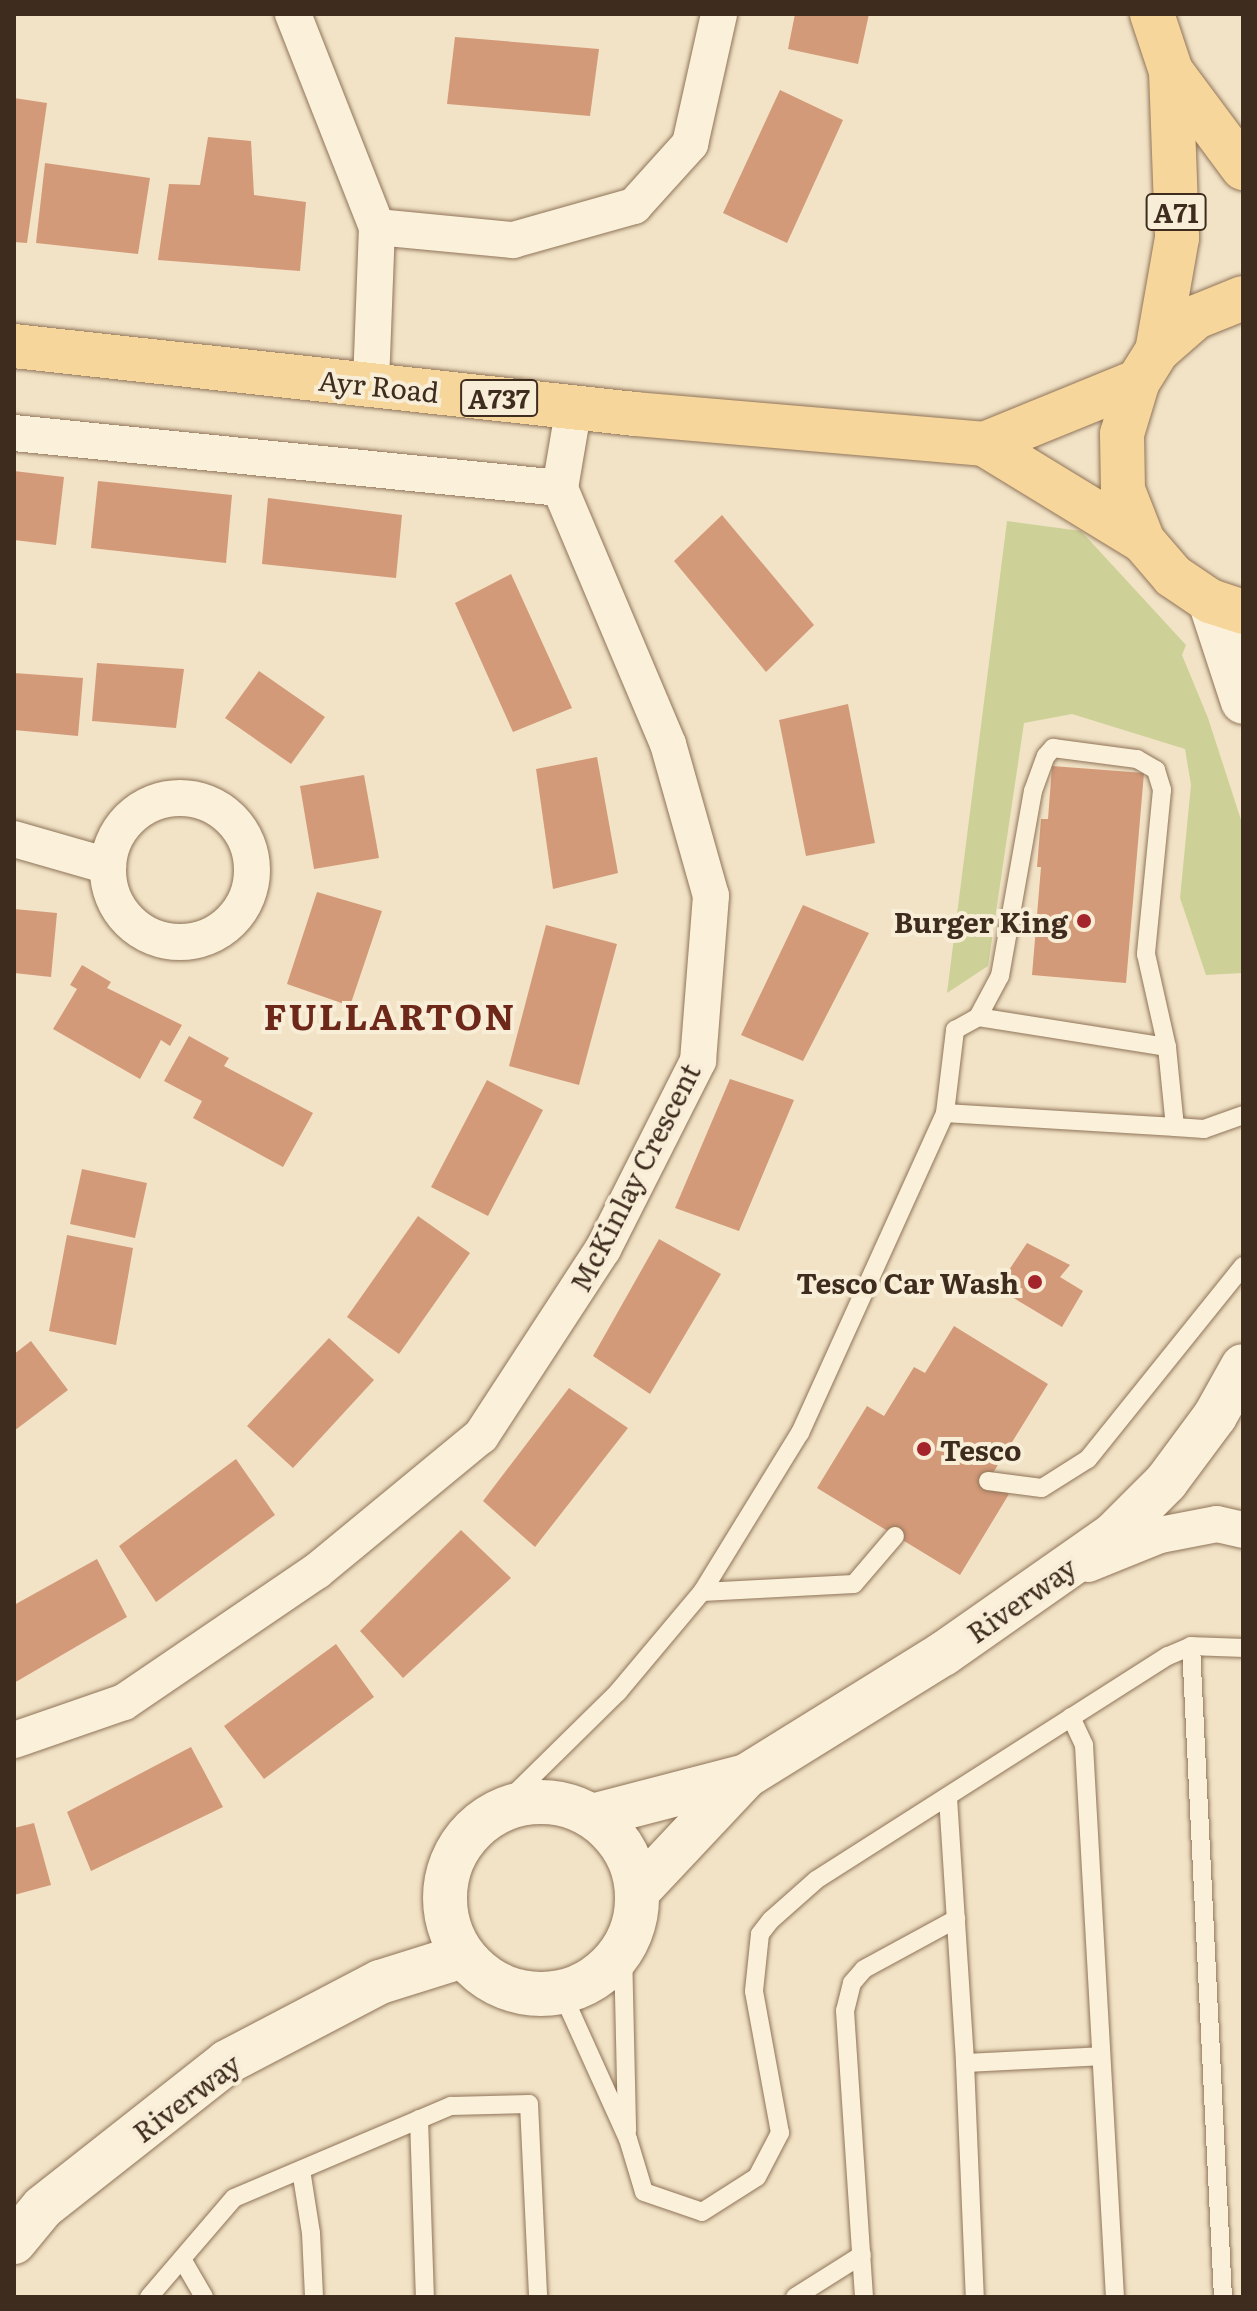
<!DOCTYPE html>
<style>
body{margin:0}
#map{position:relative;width:1257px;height:2311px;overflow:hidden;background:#f2e3c6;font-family:Literata,serif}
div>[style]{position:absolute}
.green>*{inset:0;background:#cdd198}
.building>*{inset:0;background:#d39a79}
.roads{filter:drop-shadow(0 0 2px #8f7459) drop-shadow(0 0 2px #8f7459)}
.service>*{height:18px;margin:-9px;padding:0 9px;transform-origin:9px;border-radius:9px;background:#fbf0da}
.minor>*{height:36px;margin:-18px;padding:0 18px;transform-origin:18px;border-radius:18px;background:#fbf0da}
.minor>.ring{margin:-18px;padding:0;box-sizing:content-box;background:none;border:36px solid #fbf0da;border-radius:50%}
.tertiary>*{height:44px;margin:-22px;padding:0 22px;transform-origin:22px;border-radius:22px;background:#fbf0da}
.tertiary>.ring{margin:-22px;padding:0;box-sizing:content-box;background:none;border:44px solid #fbf0da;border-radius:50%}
.primary>*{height:44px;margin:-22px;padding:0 22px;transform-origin:22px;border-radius:22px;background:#f7d69b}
.dots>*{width:22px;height:22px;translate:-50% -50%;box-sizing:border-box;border:4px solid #f8edd6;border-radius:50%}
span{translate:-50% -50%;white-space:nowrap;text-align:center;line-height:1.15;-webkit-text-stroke:8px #f8edd6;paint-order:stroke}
.shield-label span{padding:2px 6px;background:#f8edd6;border:2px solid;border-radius:6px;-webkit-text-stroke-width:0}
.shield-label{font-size:26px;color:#3e2c1e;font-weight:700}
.street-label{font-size:28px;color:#3e2c1e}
.poi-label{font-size:28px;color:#3e2c1e;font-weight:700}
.right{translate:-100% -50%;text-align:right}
.left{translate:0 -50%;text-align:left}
.district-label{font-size:36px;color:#6e281a;font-weight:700;letter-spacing:2px}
.frame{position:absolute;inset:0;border:16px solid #3e2c1e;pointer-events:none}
</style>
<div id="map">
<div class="green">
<div style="clip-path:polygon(1007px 521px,1081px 531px,1186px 645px,1182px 655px,1208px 718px,1243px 826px,1243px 973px,1206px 975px,1180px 898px,1191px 785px,1185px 749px,1072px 714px,1024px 723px,988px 966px,947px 993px)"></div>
</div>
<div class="building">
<div style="clip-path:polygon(795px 14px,869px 14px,858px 64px,788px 49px)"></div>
<div style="clip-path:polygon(455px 37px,599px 49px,590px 116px,447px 104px)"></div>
<div style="clip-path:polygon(780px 90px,843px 120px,787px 243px,723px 213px)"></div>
<div style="clip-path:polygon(14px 98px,47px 103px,27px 243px,14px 242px)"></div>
<div style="clip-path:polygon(208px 137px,251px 141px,254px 195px,306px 202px,300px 271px,158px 260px,169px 184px,200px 185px)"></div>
<div style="clip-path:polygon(45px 163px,150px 178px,138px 254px,36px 243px)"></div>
<div style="clip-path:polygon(14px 471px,64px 477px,56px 545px,14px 540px)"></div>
<div style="clip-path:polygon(98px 481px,232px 495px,226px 563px,91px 548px)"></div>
<div style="clip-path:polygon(268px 498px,402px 515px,396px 578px,262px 564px)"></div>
<div style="clip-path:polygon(722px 515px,814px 625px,766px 672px,674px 561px)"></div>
<div style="clip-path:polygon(511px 574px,572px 708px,513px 732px,455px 603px)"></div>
<div style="clip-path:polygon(97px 663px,184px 669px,176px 728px,92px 721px)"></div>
<div style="clip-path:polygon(259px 671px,325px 717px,291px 764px,225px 718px)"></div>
<div style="clip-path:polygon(14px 673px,83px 678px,78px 736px,14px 730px)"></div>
<div style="clip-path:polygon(848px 704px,875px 843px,806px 856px,779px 720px)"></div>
<div style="clip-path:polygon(597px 757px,618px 873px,553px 889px,536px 769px)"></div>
<div style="clip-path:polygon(1052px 766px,1144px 773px,1126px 983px,1032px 975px,1041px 867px,1037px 867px,1041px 819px,1048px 819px)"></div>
<div style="clip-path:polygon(364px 775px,379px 858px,314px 869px,300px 786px)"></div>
<div style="clip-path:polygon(317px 892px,382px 911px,350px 1006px,287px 984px)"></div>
<div style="clip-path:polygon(803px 905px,869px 933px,803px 1061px,741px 1035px)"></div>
<div style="clip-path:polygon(14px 909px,57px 913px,51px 977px,14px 973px)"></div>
<div style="clip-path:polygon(546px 925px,617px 944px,579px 1085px,509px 1066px)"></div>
<div style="clip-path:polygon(82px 965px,111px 982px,107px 988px,182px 1025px,170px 1046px,161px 1040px,140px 1079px,53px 1029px,77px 989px,70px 985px)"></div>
<div style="clip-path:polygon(189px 1036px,229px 1058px,224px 1066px,313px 1113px,283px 1167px,193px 1118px,202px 1101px,164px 1081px)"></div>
<div style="clip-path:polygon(730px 1079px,794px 1100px,739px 1231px,675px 1208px)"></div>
<div style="clip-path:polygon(487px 1080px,543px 1110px,488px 1216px,431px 1187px)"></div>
<div style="clip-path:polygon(82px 1169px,147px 1183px,135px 1238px,70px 1224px)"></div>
<div style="clip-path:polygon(418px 1216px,470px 1253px,399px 1354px,347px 1317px)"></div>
<div style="clip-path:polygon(67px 1235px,133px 1248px,116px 1345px,49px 1331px)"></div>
<div style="clip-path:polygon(659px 1239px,721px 1274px,650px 1394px,593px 1356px)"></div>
<div style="clip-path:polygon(1027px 1243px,1070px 1265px,1060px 1277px,1083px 1291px,1062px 1327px,997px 1288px)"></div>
<div style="clip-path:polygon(954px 1326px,1048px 1384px,988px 1481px,1009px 1494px,960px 1575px,817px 1488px,867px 1406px,884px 1416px,914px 1367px,925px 1373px)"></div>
<div style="clip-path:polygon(329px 1338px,374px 1380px,293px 1468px,247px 1426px)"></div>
<div style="clip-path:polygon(31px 1341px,68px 1390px,14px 1431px,14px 1354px)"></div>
<div style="clip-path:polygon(569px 1388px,628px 1428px,535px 1547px,483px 1501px)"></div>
<div style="clip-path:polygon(236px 1459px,275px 1515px,156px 1602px,119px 1546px)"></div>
<div style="clip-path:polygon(461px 1530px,511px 1578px,403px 1678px,360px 1631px)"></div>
<div style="clip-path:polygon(97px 1559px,127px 1617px,14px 1683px,14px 1605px)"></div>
<div style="clip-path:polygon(336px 1644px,374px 1697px,264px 1779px,224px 1726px)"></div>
<div style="clip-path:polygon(191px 1747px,223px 1807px,91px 1871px,67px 1812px)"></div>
<div style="clip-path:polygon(34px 1823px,51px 1885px,14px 1895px,14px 1828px)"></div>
</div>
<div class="roads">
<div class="service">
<div style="left:978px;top:1017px;width:47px;rotate:-61.8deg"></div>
<div style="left:1000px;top:976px;width:188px;rotate:-79.9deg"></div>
<div style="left:1033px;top:791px;width:37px;rotate:-70deg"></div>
<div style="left:1046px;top:756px;width:11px;rotate:-49deg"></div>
<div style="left:1053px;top:748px;width:85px;rotate:7.5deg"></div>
<div style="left:1137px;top:759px;width:22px;rotate:30deg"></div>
<div style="left:1156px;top:770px;width:21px;rotate:73deg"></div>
<div style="left:1162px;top:790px;width:165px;rotate:95.6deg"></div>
<div style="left:1146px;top:954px;width:95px;rotate:77.3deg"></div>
<div style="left:1175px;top:1127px;width:29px;rotate:4deg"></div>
<div style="left:1204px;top:1129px;width:41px;rotate:-19.7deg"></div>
<div style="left:988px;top:1481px;width:54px;rotate:7.4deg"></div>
<div style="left:1042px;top:1488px;width:54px;rotate:-32.2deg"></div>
<div style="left:1088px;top:1459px;width:248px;rotate:-51.2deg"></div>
<div style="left:702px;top:1592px;width:152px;rotate:-3deg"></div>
<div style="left:854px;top:1584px;width:63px;rotate:-49.5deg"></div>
<div style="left:1191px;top:1646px;width:652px;rotate:87.19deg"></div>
<div style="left:1071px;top:1717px;width:31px;rotate:65deg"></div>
<div style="left:1084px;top:1745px;width:553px;rotate:86.79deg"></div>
<div style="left:948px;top:1798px;width:266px;rotate:86.3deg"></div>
<div style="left:965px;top:2063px;width:234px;rotate:87.6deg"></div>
<div style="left:495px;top:1813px;width:173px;rotate:-44.5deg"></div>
<div style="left:618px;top:1692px;width:131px;rotate:-50deg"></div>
<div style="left:702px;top:1592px;width:187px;rotate:-58.4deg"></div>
<div style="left:800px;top:1433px;width:351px;rotate:-65.6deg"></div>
<div style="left:945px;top:1113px;width:84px;rotate:-83.1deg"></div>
<div style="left:955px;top:1030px;width:26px;rotate:-29deg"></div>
<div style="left:978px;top:1017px;width:191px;rotate:9deg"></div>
<div style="left:1167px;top:1047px;width:80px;rotate:84.3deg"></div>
<div style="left:1175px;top:1127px;width:230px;rotate:-176.5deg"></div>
<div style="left:623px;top:1950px;width:181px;rotate:88.7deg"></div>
<div style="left:562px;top:1993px;width:160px;rotate:65.7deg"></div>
<div style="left:628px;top:2139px;width:55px;rotate:73.2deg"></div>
<div style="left:644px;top:2192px;width:61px;rotate:19deg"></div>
<div style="left:702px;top:2212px;width:65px;rotate:-32.5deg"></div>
<div style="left:757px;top:2177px;width:50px;rotate:-62.4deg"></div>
<div style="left:780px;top:2133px;width:144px;rotate:-100.4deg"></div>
<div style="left:754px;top:1991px;width:57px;rotate:-84deg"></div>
<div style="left:760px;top:1934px;width:18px;rotate:-52deg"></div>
<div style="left:771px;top:1920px;width:60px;rotate:-41.6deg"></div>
<div style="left:816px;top:1880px;width:417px;rotate:-32.5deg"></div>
<div style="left:1168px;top:1656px;width:25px;rotate:-23deg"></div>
<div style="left:1191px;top:1646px;width:52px;rotate:2.2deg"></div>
<div style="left:965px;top:2063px;width:136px;rotate:-2.9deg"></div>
<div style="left:419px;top:2119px;width:178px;rotate:88.1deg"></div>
<div style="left:301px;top:2170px;width:64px;rotate:81deg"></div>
<div style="left:311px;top:2233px;width:64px;rotate:87.3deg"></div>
<div style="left:182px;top:2259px;width:44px;rotate:59.9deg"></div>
<div style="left:149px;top:2297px;width:130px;rotate:-49.4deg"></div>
<div style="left:234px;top:2198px;width:236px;rotate:-23deg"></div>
<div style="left:451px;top:2106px;width:78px;rotate:-1.5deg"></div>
<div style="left:529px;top:2104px;width:193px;rotate:87.3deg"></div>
<div style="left:795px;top:2297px;width:79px;rotate:-32.1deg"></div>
<div style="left:864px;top:2297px;width:287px;rotate:-93.8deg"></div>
<div style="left:845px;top:2011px;width:29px;rotate:-76deg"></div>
<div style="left:852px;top:1983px;width:18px;rotate:-49deg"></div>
<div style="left:864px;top:1969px;width:105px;rotate:-28.5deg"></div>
</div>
<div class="minor">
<div style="left:293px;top:14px;width:229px;rotate:68.5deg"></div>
<div style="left:377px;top:227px;width:157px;rotate:92.2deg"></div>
<div style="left:377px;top:227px;width:137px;rotate:5.5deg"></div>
<div style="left:513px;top:240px;width:126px;rotate:-15.7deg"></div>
<div style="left:634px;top:206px;width:84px;rotate:-47.9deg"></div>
<div style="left:690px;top:144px;width:133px;rotate:-77.4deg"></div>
<div style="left:14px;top:433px;width:549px;rotate:5.75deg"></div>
<div class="ring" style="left:108px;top:798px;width:108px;height:108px"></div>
<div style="left:14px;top:839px;width:98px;rotate:16deg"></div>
<div style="left:1088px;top:1564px;width:78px;rotate:-21.9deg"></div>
<div style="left:1160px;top:1535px;width:58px;rotate:-10.9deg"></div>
<div style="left:1217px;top:1524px;width:27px;rotate:13deg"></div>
<div style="left:14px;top:1740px;width:116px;rotate:-19.1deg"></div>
<div style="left:124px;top:1702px;width:233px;rotate:-34.2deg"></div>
<div style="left:317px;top:1571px;width:212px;rotate:-39.5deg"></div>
<div style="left:481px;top:1436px;width:223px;rotate:-56.9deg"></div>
<div style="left:603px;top:1249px;width:211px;rotate:-63.2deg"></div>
<div style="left:698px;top:1061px;width:166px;rotate:-85.5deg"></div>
<div style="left:711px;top:896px;width:158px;rotate:-105.8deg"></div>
<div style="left:668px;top:744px;width:278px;rotate:-112.9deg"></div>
<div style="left:560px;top:488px;width:83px;rotate:-80.3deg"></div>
</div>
<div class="tertiary">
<div style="left:1210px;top:601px;width:106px;rotate:71.9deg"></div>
<div class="ring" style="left:445px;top:1802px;width:148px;height:148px"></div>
<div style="left:592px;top:1816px;width:159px;rotate:-14.6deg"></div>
<div style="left:637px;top:1892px;width:159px;rotate:-46.8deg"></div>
<div style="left:746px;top:1776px;width:232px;rotate:-31.8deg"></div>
<div style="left:943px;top:1654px;width:208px;rotate:-35deg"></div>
<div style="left:1113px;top:1535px;width:75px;rotate:-45deg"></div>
<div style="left:1166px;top:1482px;width:82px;rotate:-53.4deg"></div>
<div style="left:1215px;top:1416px;width:57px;rotate:-60.8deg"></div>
<div style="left:14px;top:2242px;width:45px;rotate:-50.4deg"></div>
<div style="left:43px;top:2207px;width:234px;rotate:-38.2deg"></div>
<div style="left:227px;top:2062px;width:173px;rotate:-27.6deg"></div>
<div style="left:380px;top:1982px;width:87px;rotate:-17.4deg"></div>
</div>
<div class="primary">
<div style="left:1152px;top:14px;width:60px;rotate:71.6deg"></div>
<div style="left:1171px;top:71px;width:167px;rotate:87.9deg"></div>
<div style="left:1177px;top:238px;width:115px;rotate:100deg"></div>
<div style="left:1171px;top:71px;width:121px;rotate:53.4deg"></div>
<div style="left:1243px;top:298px;width:51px;rotate:158deg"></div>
<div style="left:1196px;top:317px;width:52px;rotate:138.9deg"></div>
<div style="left:1157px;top:351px;width:36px;rotate:122deg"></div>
<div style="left:1138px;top:381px;width:55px;rotate:106.8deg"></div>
<div style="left:1122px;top:434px;width:56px;rotate:89deg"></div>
<div style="left:1123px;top:490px;width:55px;rotate:68.6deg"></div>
<div style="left:1143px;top:541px;width:46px;rotate:49.4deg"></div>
<div style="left:1173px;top:576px;width:45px;rotate:34deg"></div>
<div style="left:1210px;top:601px;width:35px;rotate:18deg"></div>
<div style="left:14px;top:346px;width:625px;rotate:6.25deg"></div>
<div style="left:635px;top:414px;width:350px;rotate:4.9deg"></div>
<div style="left:984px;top:444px;width:186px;rotate:31.4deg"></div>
<div style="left:984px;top:444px;width:166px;rotate:-22.2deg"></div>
</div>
</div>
<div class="dots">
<div style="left:1084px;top:921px;background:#a3242b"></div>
<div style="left:1035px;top:1282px;background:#a3242b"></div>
<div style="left:924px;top:1449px;background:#a3242b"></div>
</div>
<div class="shield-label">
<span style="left:1176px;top:212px">A71</span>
<span style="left:499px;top:398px">A737</span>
</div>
<div class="street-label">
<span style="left:379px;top:385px;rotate:6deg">Ayr Road</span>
<span style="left:634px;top:1177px;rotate:-63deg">McKinlay Crescent</span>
<span style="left:1021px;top:1599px;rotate:-35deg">Riverway</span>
<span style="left:186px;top:2097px;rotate:-37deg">Riverway</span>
</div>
<div class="poi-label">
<span class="right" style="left:1068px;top:921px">Burger King</span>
<span class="right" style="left:1019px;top:1282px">Tesco Car Wash</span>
<span class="left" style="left:940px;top:1449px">Tesco</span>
</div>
<div class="district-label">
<span style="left:390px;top:1015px">FULLARTON</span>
</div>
<div class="frame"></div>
</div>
